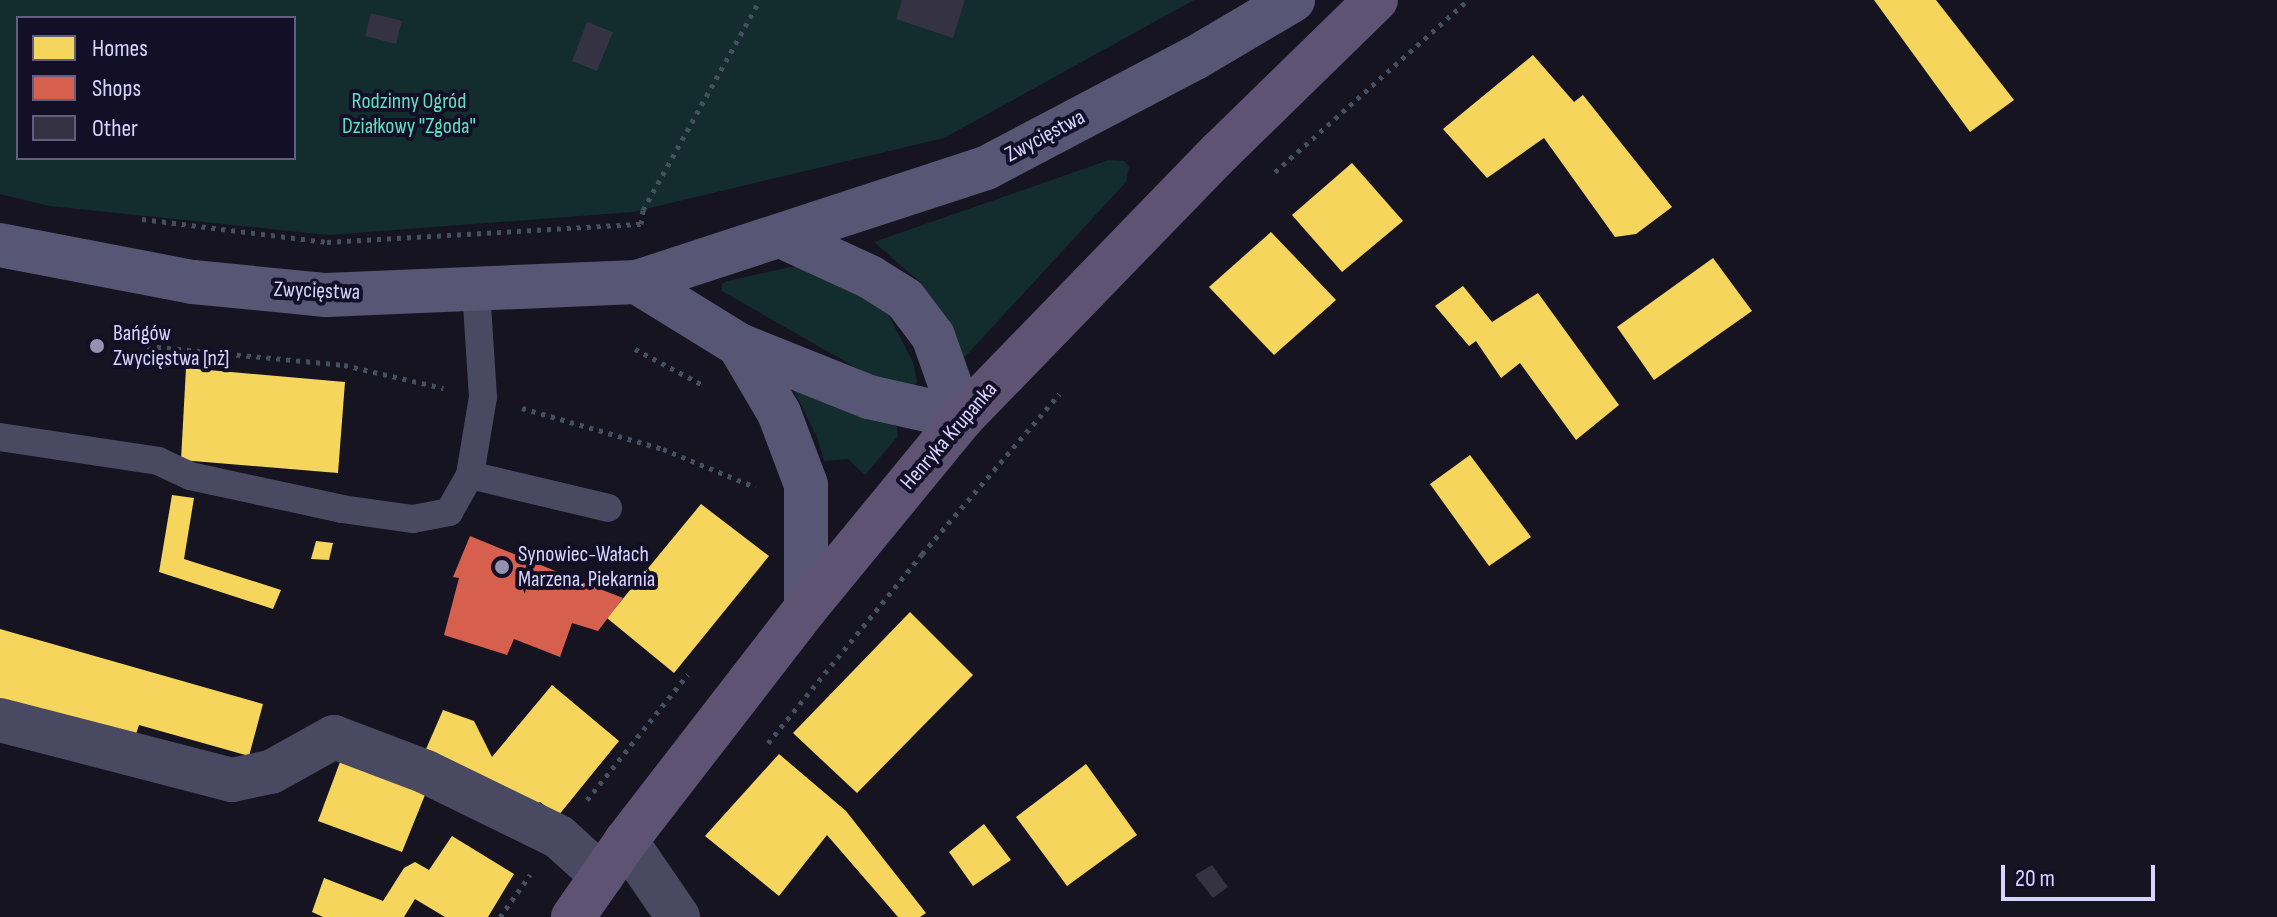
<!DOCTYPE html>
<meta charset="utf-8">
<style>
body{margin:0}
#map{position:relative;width:2277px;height:917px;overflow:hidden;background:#161421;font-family:"Sofia Sans Condensed",sans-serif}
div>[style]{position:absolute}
.green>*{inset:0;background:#132c2d}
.homes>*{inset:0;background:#f6d55c}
.shops>*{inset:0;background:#d6604d}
.building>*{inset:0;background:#343243}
.path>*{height:5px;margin-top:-2.5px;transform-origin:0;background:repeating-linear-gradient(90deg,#44505f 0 4px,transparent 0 10px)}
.lane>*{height:28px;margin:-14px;padding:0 14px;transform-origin:14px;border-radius:14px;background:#4a4962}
.street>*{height:44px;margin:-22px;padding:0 22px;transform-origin:22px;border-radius:22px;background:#4a4962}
.secondary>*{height:44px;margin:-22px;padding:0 22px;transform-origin:22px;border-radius:22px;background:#575674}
.primary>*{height:44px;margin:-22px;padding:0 22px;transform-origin:22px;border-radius:22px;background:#5e5373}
.dots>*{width:22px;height:22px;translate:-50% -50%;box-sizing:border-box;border:4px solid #130f26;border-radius:50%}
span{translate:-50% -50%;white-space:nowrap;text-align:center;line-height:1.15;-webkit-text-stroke:8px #130f26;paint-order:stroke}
.park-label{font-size:22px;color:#5fe0c0}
.street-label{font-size:22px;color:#d9d4ff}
.poi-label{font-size:22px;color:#d9d4ff}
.left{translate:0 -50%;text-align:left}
.legend{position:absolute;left:16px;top:16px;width:280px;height:144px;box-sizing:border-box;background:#130f26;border:2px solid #625e7d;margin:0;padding:10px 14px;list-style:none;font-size:24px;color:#d9d4ff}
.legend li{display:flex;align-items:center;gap:16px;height:40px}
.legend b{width:40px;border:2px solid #625e7d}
.scale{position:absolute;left:2001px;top:865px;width:154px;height:36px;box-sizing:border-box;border:4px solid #d9d4ff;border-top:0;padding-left:10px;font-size:24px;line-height:28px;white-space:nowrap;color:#d9d4ff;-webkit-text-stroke:6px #130f26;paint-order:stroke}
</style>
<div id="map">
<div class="green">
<div style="clip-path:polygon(evenodd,0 0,1194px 0,944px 138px,633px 212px,328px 235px,49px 206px,0 194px,0 0,18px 18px,294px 18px,294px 158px,18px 158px,18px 18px)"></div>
<div style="clip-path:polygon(1109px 160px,1124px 161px,1129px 167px,1126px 182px,962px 360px,942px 314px,920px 282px,874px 242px)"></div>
<div style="clip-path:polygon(790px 267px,811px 267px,865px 292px,889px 316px,913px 362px,917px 382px,914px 386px,897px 384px,860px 370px,722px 291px,722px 284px,727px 281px)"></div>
<div style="clip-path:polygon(794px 391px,890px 422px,897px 427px,898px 436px,865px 475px,848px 459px,824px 461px,817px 437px)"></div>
</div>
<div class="homes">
<div style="clip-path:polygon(1874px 0,1936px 0,2014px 100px,1970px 132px)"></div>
<div style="clip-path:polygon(1533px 55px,1574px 102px,1583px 95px,1672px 207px,1636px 234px,1615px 237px,1544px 138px,1487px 178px,1443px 129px)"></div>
<div style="clip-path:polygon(1352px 163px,1403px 221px,1342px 272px,1292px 215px)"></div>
<div style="clip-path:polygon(1271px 232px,1336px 300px,1274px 355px,1209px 287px)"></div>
<div style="clip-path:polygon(1713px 258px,1752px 311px,1654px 380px,1617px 327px)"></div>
<div style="clip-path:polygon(1463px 286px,1492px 322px,1538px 293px,1619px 405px,1576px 440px,1520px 363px,1501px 378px,1476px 341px,1469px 346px,1435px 306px)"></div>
<div style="clip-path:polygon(186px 368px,345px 382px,338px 473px,181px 460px)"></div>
<div style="clip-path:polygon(1470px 455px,1531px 537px,1489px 566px,1430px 484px)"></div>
<div style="clip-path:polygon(172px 495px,194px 498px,184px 559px,281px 590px,273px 609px,159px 572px)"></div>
<div style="clip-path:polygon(701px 504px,769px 556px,674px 673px,607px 618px)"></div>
<div style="clip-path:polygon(316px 541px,333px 543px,329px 560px,311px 559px)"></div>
<div style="clip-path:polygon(910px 612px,973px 675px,857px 793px,793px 733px)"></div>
<div style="clip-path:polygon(0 629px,263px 704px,249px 756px,139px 725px,133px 743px,0 706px)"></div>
<div style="clip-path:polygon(552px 685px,619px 741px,558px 816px,540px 802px,534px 806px,423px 756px,443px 710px,474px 721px,492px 757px)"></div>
<div style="clip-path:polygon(343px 754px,429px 785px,402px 852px,318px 821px)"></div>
<div style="clip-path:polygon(779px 754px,846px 811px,926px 913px,920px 917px,898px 917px,827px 835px,779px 896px,705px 836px)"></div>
<div style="clip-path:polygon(1086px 764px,1137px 835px,1067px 886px,1016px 817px)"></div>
<div style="clip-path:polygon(984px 824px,1011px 860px,973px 886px,949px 852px)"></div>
<div style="clip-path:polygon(452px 836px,514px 874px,488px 917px,445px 917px,415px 899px,404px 917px,323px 917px,312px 912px,324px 878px,383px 901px,404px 868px,415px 862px,429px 870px)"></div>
</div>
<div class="shops">
<div style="clip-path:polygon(470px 536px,582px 582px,623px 598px,598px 631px,572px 623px,560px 657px,514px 639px,507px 655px,444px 635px,459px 578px,453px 577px)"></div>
</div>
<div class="building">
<div style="clip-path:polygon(902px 0,965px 0,953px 38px,896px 19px)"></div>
<div style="clip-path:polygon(371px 13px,402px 21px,396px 44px,365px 36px)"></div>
<div style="clip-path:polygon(587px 22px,613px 32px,597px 71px,572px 61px)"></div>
<div style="clip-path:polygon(1212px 865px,1228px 887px,1213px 898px,1195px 875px)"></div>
</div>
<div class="path">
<div style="left:1275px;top:172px;width:259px;rotate:-41.7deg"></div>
<div style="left:142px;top:219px;width:186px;rotate:7.1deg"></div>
<div style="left:327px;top:242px;width:315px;rotate:-3.3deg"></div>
<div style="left:641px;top:224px;width:14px;rotate:-82deg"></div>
<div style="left:643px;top:210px;width:240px;rotate:-60.9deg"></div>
<div style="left:147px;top:346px;width:198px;rotate:5.5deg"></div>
<div style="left:344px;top:365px;width:102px;rotate:13.1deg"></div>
<div style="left:635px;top:349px;width:79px;rotate:27.9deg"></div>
<div style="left:522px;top:408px;width:147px;rotate:16.2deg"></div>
<div style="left:663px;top:449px;width:100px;rotate:22.4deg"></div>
<div style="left:768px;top:743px;width:244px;rotate:-50.8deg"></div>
<div style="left:922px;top:554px;width:211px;rotate:-49.4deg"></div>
<div style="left:587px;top:800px;width:161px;rotate:-51.3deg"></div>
<div style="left:500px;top:917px;width:52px;rotate:-54.5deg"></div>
</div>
<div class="lane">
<div style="left:476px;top:289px;width:108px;rotate:86.3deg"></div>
<div style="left:483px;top:397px;width:79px;rotate:99.5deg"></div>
<div style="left:470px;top:475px;width:142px;rotate:13.4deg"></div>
<div style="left:0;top:437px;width:160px;rotate:8.6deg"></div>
<div style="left:158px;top:461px;width:35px;rotate:25deg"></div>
<div style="left:190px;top:476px;width:156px;rotate:12.2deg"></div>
<div style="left:342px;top:509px;width:72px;rotate:8deg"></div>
<div style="left:413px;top:519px;width:37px;rotate:-11deg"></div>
<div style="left:449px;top:512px;width:43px;rotate:-60.4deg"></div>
</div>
<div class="street">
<div style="left:0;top:720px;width:240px;rotate:14.5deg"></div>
<div style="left:232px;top:780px;width:40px;rotate:-12deg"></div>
<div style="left:271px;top:772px;width:72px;rotate:-29.1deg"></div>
<div style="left:334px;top:737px;width:98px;rotate:20.8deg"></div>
<div style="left:426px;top:772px;width:148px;rotate:26deg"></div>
<div style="left:559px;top:837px;width:58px;rotate:42.2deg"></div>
<div style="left:626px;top:841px;width:92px;rotate:55.6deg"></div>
</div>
<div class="secondary">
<div style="left:783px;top:237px;width:96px;rotate:24.7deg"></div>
<div style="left:870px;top:277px;width:41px;rotate:32.2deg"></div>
<div style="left:905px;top:299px;width:46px;rotate:52.9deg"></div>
<div style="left:933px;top:336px;width:87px;rotate:70.5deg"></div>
<div style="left:0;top:245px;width:197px;rotate:10.9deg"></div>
<div style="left:193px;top:282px;width:134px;rotate:5.6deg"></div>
<div style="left:326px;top:295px;width:311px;rotate:-2.4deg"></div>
<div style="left:637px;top:282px;width:367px;rotate:-18.1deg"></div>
<div style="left:986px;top:168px;width:236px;rotate:-27.8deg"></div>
<div style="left:1195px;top:58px;width:114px;rotate:-30.6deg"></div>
<div style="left:637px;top:282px;width:120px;rotate:31.7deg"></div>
<div style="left:739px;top:345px;width:140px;rotate:21.8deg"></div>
<div style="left:869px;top:397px;width:95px;rotate:12.7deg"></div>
<div style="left:739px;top:345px;width:79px;rotate:59.5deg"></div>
<div style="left:779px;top:413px;width:77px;rotate:69.4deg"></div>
<div style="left:806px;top:485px;width:123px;rotate:90deg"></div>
</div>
<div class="primary">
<div style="left:573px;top:917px;width:93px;rotate:-55.1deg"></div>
<div style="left:626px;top:841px;width:294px;rotate:-52.3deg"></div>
<div style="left:806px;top:608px;width:246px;rotate:-50.6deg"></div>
<div style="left:962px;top:418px;width:371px;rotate:-45.9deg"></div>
<div style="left:1220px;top:152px;width:218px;rotate:-44.3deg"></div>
</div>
<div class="dots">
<div style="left:97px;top:346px;background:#9591b1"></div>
<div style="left:502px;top:567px;background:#9591b1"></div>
</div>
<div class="park-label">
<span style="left:409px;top:114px">Rodzinny Ogród<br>Działkowy "Zgoda"</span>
</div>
<div class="street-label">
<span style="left:1045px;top:136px;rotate:-28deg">Zwycięstwa</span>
<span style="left:317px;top:291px;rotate:2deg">Zwycięstwa</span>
<span style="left:949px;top:436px;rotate:-49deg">Henryka Krupanka</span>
</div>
<div class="poi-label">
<span class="left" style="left:113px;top:346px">Bańgów<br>Zwycięstwa [nż]</span>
<span class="left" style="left:518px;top:567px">Synowiec-Wałach<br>Marzena. Piekarnia</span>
</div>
<ul class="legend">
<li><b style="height:22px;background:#f6d55c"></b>Homes</li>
<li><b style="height:22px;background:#d6604d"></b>Shops</li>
<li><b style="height:22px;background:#343243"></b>Other</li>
</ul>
<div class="scale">20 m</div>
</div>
